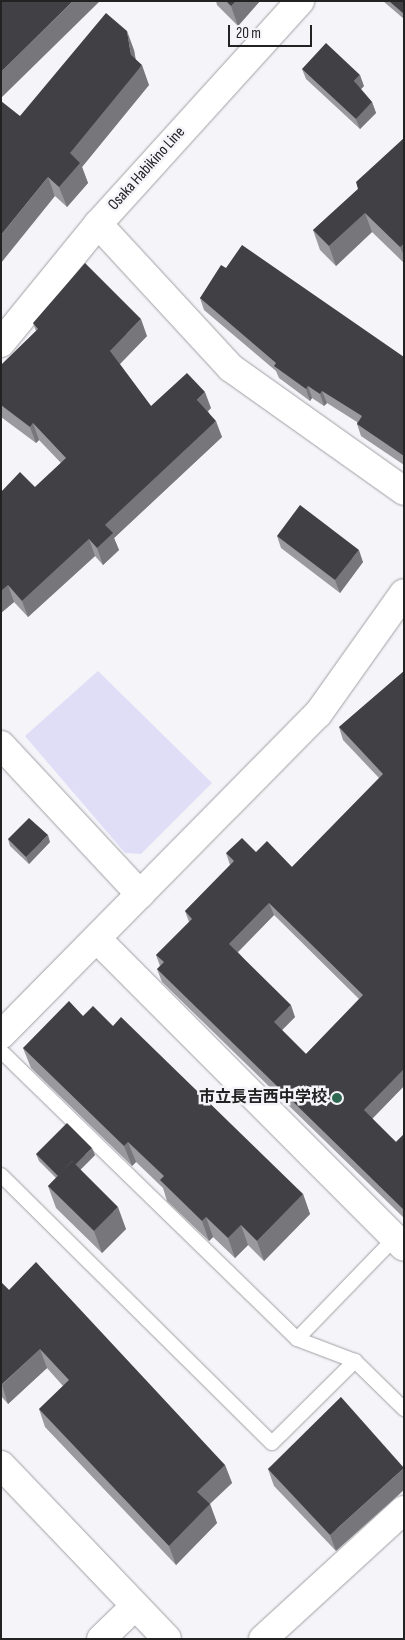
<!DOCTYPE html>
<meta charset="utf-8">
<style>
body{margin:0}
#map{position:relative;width:405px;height:1640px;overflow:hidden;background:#f4f4f9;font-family:"Sofia Sans Condensed","Noto Sans JP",sans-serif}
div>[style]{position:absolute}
.green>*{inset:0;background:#e0def6}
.roads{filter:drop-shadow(0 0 1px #a0a0a4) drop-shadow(0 0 1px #a0a0a4)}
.service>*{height:14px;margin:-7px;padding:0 7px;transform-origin:7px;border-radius:7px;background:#fff}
.minor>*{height:28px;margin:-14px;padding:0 14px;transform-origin:14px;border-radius:14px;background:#fff}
.tertiary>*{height:28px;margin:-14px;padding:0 14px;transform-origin:14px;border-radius:14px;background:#fff}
.secondary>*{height:28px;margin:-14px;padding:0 14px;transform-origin:14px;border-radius:14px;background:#fff}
.wall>*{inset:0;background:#9a9a9e}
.shaded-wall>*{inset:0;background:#77767a}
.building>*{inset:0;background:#414044}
.dots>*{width:14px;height:14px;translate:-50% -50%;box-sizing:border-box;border:2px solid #f4f4f9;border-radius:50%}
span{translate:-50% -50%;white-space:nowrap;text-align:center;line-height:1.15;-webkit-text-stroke:5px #f4f4f9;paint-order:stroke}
.street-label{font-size:16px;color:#222223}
.poi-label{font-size:16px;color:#222223;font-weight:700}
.right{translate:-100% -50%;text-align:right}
.frame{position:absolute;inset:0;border:2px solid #222223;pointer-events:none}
.scale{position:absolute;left:228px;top:25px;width:84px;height:22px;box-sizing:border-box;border:2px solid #222223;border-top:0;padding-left:6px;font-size:15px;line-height:18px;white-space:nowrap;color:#222223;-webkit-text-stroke:4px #f4f4f9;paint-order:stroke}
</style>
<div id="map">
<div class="green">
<div style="clip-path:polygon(98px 671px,212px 783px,141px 854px,125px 853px,25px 736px)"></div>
</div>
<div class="roads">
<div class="service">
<div style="left:1px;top:1051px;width:413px;rotate:44.2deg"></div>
<div style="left:297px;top:1339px;width:62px;rotate:20.8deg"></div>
<div style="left:355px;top:1361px;width:69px;rotate:44.4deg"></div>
<div style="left:1px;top:1175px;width:381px;rotate:44.7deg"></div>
<div style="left:272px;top:1443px;width:117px;rotate:-44.7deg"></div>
<div style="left:297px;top:1339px;width:141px;rotate:-45.9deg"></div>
</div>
<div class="minor">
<div style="left:98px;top:224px;width:196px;rotate:47.3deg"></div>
<div style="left:231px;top:368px;width:212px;rotate:35.4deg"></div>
<div style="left:1px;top:745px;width:204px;rotate:47deg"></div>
<div style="left:98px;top:940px;width:433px;rotate:45.1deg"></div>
<div style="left:101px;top:1639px;width:46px;rotate:-44.1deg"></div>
<div style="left:263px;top:1639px;width:191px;rotate:-42.5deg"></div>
</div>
<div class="tertiary">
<div style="left:1px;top:1035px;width:451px;rotate:-45.4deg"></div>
<div style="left:318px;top:714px;width:148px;rotate:-54.6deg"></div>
<div style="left:1px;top:1465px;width:240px;rotate:46.3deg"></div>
</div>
<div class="secondary">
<div style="left:1px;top:343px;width:154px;rotate:-50.8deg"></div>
<div style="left:98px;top:224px;width:301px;rotate:-47.8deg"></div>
</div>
</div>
<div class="wall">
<div style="clip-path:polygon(216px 1px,260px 1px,238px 26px,217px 5px)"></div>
<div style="clip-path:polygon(383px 1px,404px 1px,404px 19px)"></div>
<div style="clip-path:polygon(134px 50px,136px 60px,149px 85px,82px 167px,88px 183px,67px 207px,55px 196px,20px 116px)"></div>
<div style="clip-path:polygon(302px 69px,364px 86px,361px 89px,372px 102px,376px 113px,360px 129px,306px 79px)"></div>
<div style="clip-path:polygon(404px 138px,404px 263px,372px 232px,336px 266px,320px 250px,313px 230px,358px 189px)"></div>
<div style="clip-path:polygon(226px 268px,404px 357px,404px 465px,361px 436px,357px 424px,357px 422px,327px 403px,324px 406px,312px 398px,310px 401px,279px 378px,276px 371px,204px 310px,200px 298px)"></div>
<div style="clip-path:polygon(33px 323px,147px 336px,120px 364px,151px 406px,211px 408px,208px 411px,222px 437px,114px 538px,119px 550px,103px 565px,95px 556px,28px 617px,14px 602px,1px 613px,1px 492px,35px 487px,61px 463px,39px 440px,36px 443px,1px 417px,1px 365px,36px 331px)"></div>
<div style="clip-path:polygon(277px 536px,363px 562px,340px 593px,281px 548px)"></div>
<div style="clip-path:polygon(evenodd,404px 671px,404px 1086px,372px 1119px,396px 1142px,404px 1134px,404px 1218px,162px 982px,157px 969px,160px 966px,156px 955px,189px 922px,185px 911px,230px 865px,226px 853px,256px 852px,292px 867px,379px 778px,343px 740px,339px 727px,404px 671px,274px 915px,359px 999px,306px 1054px,282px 1030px,295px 1017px,238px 952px,274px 915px)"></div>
<div style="clip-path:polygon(8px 839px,50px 842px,29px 864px,10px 846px)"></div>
<div style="clip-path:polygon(83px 1016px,113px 1026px,303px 1194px,310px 1214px,264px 1261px,248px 1245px,235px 1258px,213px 1237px,209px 1241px,167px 1201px,163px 1188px,136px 1162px,132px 1166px,31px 1068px,23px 1048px)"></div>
<div style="clip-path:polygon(36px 1154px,95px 1155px,80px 1170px,126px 1229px,102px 1253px,56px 1208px,48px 1186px,56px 1178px,39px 1161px)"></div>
<div style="clip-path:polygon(1px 1282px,9px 1290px,225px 1465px,232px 1483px,210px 1504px,217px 1523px,176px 1565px,45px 1427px,39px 1409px,63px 1386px,47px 1368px,8px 1404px,1px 1396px)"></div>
<div style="clip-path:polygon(341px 1397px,336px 1551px,274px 1486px,268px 1469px)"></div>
</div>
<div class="shaded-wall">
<div style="clip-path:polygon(73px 1px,100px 1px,1px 98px,1px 72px)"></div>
<div style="clip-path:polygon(236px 1px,260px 1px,238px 26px,231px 6px)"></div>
<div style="clip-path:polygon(127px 31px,134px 50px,137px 71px,142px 65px,149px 85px,82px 167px,88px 183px,67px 207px,59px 187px,70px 153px,131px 55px)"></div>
<div style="clip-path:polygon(360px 75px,364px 86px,358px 92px,354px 81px)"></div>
<div style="clip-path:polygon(372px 102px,376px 113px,360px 129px,356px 119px)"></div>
<div style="clip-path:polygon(48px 177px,55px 196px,1px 263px,1px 235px)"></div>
<div style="clip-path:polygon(365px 213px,372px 232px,336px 266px,329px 246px)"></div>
<div style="clip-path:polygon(404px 244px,404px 256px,400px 247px)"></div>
<div style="clip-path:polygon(141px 319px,147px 336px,116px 368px,110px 351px)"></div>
<div style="clip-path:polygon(308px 386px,312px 398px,310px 401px,306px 389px)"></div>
<div style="clip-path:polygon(322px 391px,327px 403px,324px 406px,320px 394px)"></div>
<div style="clip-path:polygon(205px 392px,211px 408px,203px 416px,197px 400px)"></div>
<div style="clip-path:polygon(216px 421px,222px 437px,114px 538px,119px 550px,103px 565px,97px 548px,105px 525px)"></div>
<div style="clip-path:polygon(33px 423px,39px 440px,36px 443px,30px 427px)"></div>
<div style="clip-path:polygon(89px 539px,95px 556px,28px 617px,22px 601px)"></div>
<div style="clip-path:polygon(359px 550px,363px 562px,340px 593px,335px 580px)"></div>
<div style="clip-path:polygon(8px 585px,14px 602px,1px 613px,1px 591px)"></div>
<div style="clip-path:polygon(48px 835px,50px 842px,29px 864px,26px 857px)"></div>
<div style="clip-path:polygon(269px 903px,274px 915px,234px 956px,229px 944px)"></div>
<div style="clip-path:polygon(291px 1005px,295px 1017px,278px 1034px,274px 1022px)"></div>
<div style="clip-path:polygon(404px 1069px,404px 1086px,368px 1123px,364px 1110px)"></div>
<div style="clip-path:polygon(128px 1142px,136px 1162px,132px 1166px,124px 1146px)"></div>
<div style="clip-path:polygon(92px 1148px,95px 1155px,64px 1186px,61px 1179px)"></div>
<div style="clip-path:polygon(303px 1194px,310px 1214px,264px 1261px,257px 1241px)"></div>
<div style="clip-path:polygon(118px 1207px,126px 1229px,102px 1253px,94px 1231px)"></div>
<div style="clip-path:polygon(206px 1217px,213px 1237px,209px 1241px,202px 1221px)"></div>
<div style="clip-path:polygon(241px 1225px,248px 1245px,235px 1258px,228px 1238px)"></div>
<div style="clip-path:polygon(40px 1349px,47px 1368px,8px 1404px,2px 1385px)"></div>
<div style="clip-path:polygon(225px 1465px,232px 1483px,203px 1510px,197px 1492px)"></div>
<div style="clip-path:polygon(404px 1468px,404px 1490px,336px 1551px,330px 1535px)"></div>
<div style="clip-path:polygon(210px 1504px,217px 1523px,176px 1565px,169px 1546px)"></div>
</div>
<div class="building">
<div style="clip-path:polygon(1px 1px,73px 1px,1px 72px)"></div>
<div style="clip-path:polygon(226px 1px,236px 1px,231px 6px)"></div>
<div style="clip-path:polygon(389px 1px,404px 1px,404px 14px)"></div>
<div style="clip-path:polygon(106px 13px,127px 31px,131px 55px,142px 65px,70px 153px,80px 163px,59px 187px,48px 177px,1px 235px,1px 101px,20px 116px)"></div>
<div style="clip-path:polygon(326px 43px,360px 75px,354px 81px,372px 102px,356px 119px,302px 69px)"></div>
<div style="clip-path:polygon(404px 138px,404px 244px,400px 247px,365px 213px,329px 246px,313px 230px,358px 189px,356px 182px)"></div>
<div style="clip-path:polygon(242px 245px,404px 357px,404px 456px,357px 424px,362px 416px,322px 391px,320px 394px,308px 386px,306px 389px,274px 366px,276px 363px,200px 298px,221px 265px,226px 268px)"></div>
<div style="clip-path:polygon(85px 263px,141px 319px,110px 351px,151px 406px,187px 373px,205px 392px,197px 400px,216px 421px,105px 525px,113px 533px,97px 548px,89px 539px,22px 601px,8px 585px,1px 591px,1px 492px,20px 472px,35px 487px,66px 458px,33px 423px,30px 427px,1px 405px,1px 365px,38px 329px,33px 323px)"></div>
<div style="clip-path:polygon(300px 505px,359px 550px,335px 580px,277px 536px)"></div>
<div style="clip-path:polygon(evenodd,404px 671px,404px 1069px,364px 1110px,396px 1142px,404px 1134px,404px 1210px,157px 969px,164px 962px,156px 955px,192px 919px,185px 911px,234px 861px,226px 853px,242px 838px,256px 852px,267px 841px,292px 867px,383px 774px,339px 727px,404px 671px,269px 903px,363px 995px,306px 1054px,274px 1022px,291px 1005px,229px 944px,269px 903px)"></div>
<div style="clip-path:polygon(29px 818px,48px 835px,26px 857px,8px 839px)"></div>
<div style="clip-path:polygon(69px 1001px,83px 1016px,93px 1006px,113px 1026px,121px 1017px,303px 1194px,257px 1241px,241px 1225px,228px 1238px,206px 1217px,202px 1221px,160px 1180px,164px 1176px,128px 1142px,124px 1146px,23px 1048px)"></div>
<div style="clip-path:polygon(67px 1123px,92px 1148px,75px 1165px,72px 1161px,58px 1176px,36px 1154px)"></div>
<div style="clip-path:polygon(72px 1161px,118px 1207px,94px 1231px,48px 1186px)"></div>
<div style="clip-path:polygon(36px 1262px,225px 1465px,197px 1492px,210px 1504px,169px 1546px,39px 1409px,69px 1380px,40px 1349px,1px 1385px,1px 1282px,9px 1290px)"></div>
<div style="clip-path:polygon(341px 1397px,404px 1468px,330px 1535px,268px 1469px)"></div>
</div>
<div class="dots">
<div style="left:337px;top:1098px;background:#2e6850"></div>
</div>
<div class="street-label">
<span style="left:147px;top:169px;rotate:-48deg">Osaka Habikino Line</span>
</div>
<div class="poi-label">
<span class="right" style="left:327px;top:1098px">市立長吉西中学校</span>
</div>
<div class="frame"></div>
<div class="scale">20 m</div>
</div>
